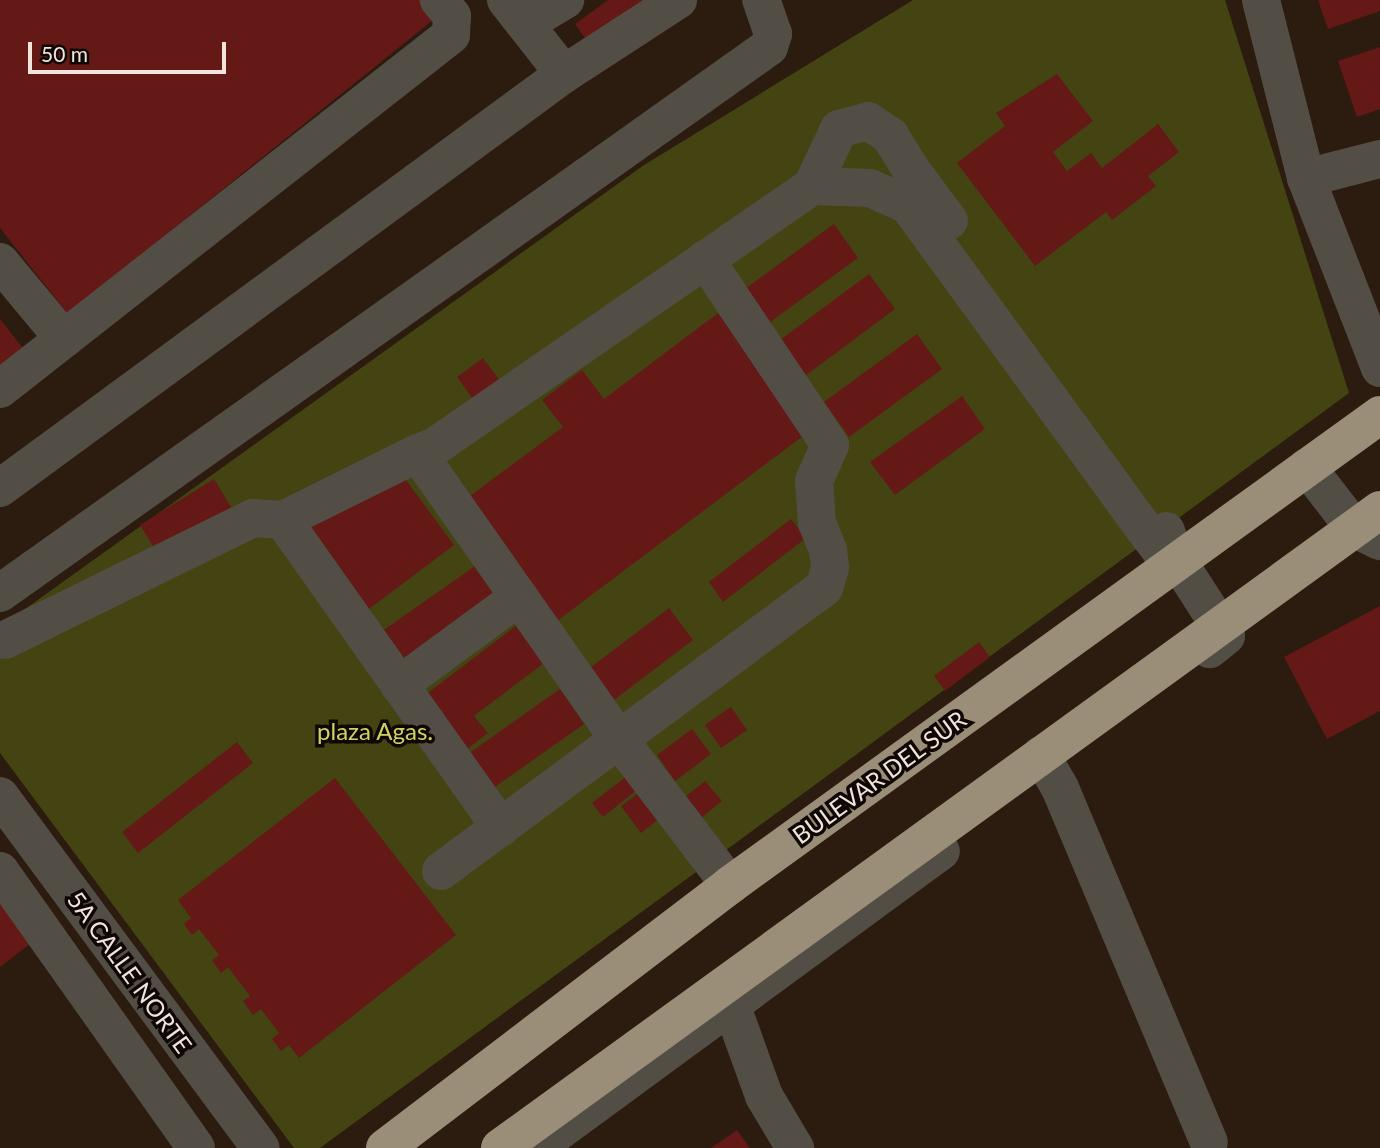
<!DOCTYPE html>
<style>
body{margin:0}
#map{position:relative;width:1380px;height:1148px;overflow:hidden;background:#2c1b0f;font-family:Lato,sans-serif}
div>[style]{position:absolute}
.green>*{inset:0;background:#434412}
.building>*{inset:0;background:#641916}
.minor>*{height:38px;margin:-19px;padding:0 19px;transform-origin:19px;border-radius:19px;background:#534e45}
.highway>*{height:38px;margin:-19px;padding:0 19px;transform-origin:19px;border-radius:19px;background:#9a8e78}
span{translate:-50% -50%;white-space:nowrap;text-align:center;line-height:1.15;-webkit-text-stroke:7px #0f0704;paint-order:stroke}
.park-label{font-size:24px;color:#d1d361}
.street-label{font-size:24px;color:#f1e4dd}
.scale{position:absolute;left:28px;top:42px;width:198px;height:32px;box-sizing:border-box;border:4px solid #f1e4dd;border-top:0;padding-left:9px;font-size:21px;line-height:24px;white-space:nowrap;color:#f1e4dd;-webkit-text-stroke:5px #0f0704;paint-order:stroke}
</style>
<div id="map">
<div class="green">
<div style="clip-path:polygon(913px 0,1225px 0,1349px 393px,320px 1148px,294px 1148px,0 753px,0 627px,644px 165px)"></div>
</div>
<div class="building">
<div style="clip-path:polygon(0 0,425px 0,438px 16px,68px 314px,0 228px)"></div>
<div style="clip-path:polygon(608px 0,644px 0,587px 41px,575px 24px)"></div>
<div style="clip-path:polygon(1318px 0,1380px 0,1380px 11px,1328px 29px)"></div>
<div style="clip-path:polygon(1380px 47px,1380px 109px,1357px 117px,1338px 61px)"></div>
<div style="clip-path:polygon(1057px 74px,1093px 121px,1053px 152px,1067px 171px,1091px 153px,1102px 168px,1158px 124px,1179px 152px,1148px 176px,1156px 186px,1112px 220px,1106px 212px,1035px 266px,957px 163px,1005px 126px,996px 113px)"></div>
<div style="clip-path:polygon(834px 224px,858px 258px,766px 325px,742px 291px)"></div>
<div style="clip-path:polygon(869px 274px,895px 309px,805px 376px,780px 340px)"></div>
<div style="clip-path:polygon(718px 313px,807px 433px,557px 621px,466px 499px,563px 427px,542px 400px,582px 370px,604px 399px)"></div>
<div style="clip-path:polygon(0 319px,25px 351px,0 371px)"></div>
<div style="clip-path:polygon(917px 334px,942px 369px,849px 437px,824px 402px)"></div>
<div style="clip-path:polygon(483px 358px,501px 382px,475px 402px,457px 377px)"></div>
<div style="clip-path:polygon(962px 396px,985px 429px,895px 495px,870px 462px)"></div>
<div style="clip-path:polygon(400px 472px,454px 545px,365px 612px,304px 530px)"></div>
<div style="clip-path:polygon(214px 479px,236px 515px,162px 561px,140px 525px)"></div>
<div style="clip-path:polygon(791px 519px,806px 538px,723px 602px,709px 582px)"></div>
<div style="clip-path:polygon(475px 566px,500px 602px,406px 669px,381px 632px)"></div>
<div style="clip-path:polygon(1380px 606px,1380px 711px,1327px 739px,1284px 657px)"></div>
<div style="clip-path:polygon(669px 608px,693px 640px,610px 703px,586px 671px)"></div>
<div style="clip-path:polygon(516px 626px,544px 663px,474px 716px,488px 733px,466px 750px,425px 695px)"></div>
<div style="clip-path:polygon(979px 642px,990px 657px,945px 691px,934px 676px)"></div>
<div style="clip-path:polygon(560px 689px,584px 724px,492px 789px,468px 754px)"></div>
<div style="clip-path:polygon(731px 707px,747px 730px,721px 748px,705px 725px)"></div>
<div style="clip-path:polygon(692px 729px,711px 754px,675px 781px,657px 755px)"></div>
<div style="clip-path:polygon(237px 742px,253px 763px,138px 853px,122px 832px)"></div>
<div style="clip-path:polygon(628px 775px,638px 789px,603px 817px,592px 803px)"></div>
<div style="clip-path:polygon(335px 778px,456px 935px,299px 1058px,289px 1045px,281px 1051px,272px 1039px,279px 1033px,261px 1009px,253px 1015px,243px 1001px,250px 996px,228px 967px,221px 973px,212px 960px,219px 955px,199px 929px,192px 935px,184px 924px,191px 918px,178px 900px)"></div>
<div style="clip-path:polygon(705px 781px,722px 801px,701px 818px,685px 797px)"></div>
<div style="clip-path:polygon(644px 789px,664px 815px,641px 833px,621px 806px)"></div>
<div style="clip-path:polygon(0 889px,38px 938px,0 967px)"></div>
<div style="clip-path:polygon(737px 1130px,750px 1148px,711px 1148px)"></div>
</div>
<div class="minor">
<div style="left:506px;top:0;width:94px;rotate:51.9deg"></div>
<div style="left:1261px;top:0;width:184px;rotate:75.8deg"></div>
<div style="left:1306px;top:178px;width:204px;rotate:68.7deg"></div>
<div style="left:525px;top:24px;width:47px;rotate:-31deg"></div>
<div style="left:912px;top:171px;width:62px;rotate:53.5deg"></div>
<div style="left:1306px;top:178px;width:76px;rotate:-14.4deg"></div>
<div style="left:812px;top:186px;width:63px;rotate:-64.7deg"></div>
<div style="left:839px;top:129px;width:30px;rotate:-15deg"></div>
<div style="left:868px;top:121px;width:27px;rotate:34deg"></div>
<div style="left:890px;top:136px;width:41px;rotate:57.8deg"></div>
<div style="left:912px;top:171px;width:25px;rotate:95deg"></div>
<div style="left:0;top:262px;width:100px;rotate:50.3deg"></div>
<div style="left:0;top:389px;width:573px;rotate:-38.13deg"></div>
<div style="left:451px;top:35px;width:19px;rotate:-87deg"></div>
<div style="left:452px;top:16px;width:21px;rotate:-129deg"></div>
<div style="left:1307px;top:467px;width:78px;rotate:52.3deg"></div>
<div style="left:1355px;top:529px;width:28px;rotate:26deg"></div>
<div style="left:0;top:488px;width:700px;rotate:-36.28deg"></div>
<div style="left:564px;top:74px;width:136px;rotate:-33deg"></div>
<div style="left:283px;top:520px;width:151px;rotate:-26.4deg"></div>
<div style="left:1166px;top:531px;width:25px;rotate:72deg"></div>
<div style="left:1174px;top:555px;width:96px;rotate:57.3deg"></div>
<div style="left:1226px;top:636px;width:21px;rotate:141deg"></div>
<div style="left:0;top:593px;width:943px;rotate:-35.38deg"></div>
<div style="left:769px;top:47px;width:14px;rotate:-73deg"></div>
<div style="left:773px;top:34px;width:36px;rotate:-109deg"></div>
<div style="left:5px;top:640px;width:276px;rotate:-26.2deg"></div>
<div style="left:253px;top:518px;width:30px;rotate:4deg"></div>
<div style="left:283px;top:520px;width:377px;rotate:54.7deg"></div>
<div style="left:399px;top:685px;width:149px;rotate:-36.3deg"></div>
<div style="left:1041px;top:755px;width:38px;rotate:60deg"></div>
<div style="left:1060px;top:788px;width:384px;rotate:67.2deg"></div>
<div style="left:0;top:796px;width:438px;rotate:53.5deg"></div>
<div style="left:0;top:871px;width:339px;rotate:54.7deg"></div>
<div style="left:441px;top:871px;width:476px;rotate:-36.5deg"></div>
<div style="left:824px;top:588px;width:21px;rotate:-73deg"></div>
<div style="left:830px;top:568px;width:18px;rotate:-96deg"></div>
<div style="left:828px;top:550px;width:29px;rotate:-112deg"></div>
<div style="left:817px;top:523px;width:42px;rotate:-94.1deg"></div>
<div style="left:814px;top:481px;width:39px;rotate:-66deg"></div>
<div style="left:830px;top:445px;width:224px;rotate:-123.9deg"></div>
<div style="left:730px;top:885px;width:185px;rotate:-127.3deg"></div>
<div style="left:618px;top:738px;width:348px;rotate:-125.1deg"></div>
<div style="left:418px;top:453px;width:17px;rotate:-21deg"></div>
<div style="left:434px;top:447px;width:459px;rotate:-34.6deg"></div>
<div style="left:812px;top:186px;width:58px;rotate:2deg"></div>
<div style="left:870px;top:188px;width:42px;rotate:24.1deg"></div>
<div style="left:908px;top:205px;width:409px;rotate:53.9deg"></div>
<div style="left:1149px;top:535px;width:20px;rotate:53deg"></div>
<div style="left:1161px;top:551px;width:14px;rotate:17deg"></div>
<div style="left:721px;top:989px;width:21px;rotate:59deg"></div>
<div style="left:732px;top:1007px;width:95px;rotate:70.2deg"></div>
<div style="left:764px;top:1096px;width:61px;rotate:59.2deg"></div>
<div style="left:536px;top:1148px;width:502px;rotate:-36.25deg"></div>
</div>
<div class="highway">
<div style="left:385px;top:1148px;width:434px;rotate:-37.3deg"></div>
<div style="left:730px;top:885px;width:802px;rotate:-35.87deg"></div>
<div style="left:500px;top:1148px;width:1087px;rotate:-35.94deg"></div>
</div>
<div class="park-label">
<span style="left:375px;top:731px">plaza Agas.</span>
</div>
<div class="street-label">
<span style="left:879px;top:777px;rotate:-36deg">BULEVAR DEL SUR</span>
<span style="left:130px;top:972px;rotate:54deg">5A CALLE NORTE</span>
</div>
<div class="scale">50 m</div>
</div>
